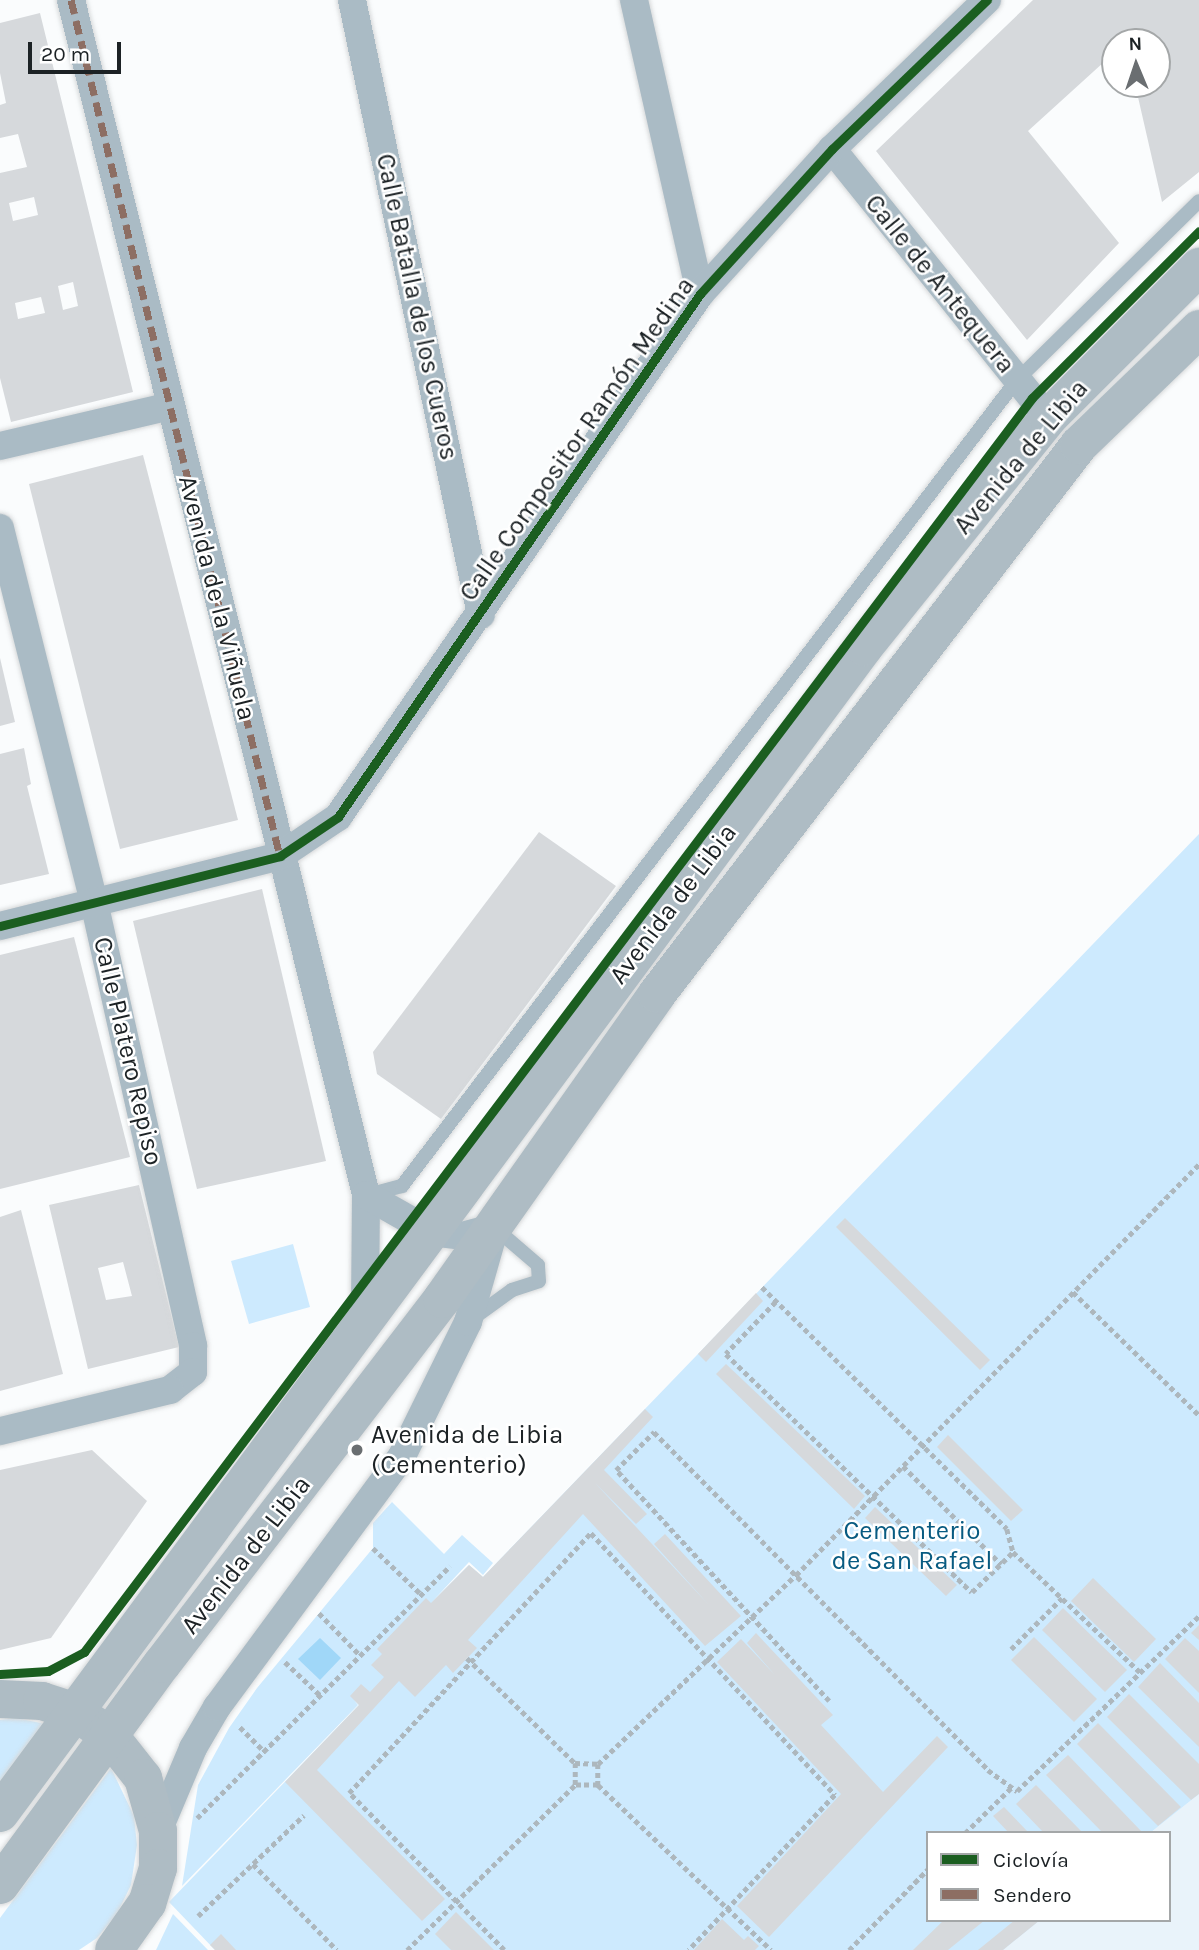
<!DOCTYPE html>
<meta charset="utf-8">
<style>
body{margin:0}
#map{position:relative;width:1199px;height:1950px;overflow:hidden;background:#fafcfd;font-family:Karla,sans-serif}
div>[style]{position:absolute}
.built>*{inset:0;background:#e9f3fa}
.green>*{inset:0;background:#cdeafe}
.water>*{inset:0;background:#a0d7f8}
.building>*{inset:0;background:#d6d9dc}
.path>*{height:4.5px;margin-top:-2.25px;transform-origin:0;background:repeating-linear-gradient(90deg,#adb7bd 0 5px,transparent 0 8.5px)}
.roads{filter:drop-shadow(0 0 2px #d7d9da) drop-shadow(0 0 2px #d7d9da)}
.lane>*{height:14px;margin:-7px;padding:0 7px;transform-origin:7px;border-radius:7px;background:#aabbc5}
.street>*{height:28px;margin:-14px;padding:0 14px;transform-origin:14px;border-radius:14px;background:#aabbc5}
.primary>*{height:38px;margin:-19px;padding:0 19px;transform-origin:19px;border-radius:19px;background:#aebcc4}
.quiet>*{height:7px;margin-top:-3.5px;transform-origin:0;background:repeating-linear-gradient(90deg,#8d6e63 0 14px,transparent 0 21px)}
.cycleway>*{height:9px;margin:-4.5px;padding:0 4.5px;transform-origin:4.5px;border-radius:4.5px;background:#1b5e20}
.dots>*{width:19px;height:19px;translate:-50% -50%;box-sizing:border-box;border:4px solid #fff;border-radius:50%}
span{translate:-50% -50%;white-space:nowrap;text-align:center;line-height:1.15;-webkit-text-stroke:5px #fff;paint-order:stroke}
.street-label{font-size:26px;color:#1c2225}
.poi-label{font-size:26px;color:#1c2225}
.left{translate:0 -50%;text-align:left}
.park-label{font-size:26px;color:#085b81}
.legend{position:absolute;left:926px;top:1831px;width:245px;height:91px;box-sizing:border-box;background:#fff;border:2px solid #a4a7a8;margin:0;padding:9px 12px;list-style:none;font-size:21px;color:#1c2225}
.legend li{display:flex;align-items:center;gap:14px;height:35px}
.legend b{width:35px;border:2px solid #a4a7a8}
.north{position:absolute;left:1101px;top:28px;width:70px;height:70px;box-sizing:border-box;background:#fff;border:2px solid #a4a7a8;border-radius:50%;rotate:358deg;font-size:19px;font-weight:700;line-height:28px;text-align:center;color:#1c2225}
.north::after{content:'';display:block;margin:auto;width:24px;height:32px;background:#6a6e71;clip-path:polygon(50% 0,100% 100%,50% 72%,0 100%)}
.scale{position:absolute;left:28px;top:42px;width:93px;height:32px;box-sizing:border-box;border:4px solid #1c2225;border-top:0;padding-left:9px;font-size:21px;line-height:24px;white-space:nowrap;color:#1c2225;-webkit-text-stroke:5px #fff;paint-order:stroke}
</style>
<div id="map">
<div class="built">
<div style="clip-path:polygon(1199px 1794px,1199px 1950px,1003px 1950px,1040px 1920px,1169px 1920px,1169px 1833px,1150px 1833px)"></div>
</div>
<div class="green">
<div style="clip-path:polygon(1199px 834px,1199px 1794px,1150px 1833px,928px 1833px,928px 1920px,1040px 1920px,1003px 1950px,215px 1950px,169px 1902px,359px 1705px,354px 1700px,358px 1705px,182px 1886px,198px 1785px,229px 1728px,257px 1688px,373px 1548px,373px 1523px,392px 1502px,444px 1554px,462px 1535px,493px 1563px,483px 1575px,469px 1562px,431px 1603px,469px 1565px,483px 1577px)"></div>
<div style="clip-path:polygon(293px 1244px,310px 1307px,249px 1324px,231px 1261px)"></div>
<div style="clip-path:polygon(16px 1718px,46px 1724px,0 1785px,0 1720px)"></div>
<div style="clip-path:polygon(111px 1768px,134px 1816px,137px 1845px,131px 1885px,117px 1914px,97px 1938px,79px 1950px,0 1950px,0 1918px)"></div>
<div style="clip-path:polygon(173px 1914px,208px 1950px,156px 1950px)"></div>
</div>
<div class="water">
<div style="clip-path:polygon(320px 1638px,341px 1658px,320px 1680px,298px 1659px)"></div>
</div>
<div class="building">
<div style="clip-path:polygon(1033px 0,1199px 0,1199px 172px,1162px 202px,1135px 84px,1157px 84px,1157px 42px,1115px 42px,1115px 52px,1028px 131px,1119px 243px,1027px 340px,876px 151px)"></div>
<div style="clip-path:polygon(evenodd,40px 13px,133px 392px,11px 422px,0 378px,0 173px,27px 167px,18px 134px,0 138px,0 105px,6px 103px,0 73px,0 23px,40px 13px,34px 197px,38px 215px,13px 221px,9px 203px,34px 197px,40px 13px,73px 282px,78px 306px,63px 310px,58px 286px,73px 282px,40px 13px,41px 297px,45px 313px,18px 319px,15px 303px,41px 297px)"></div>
<div style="clip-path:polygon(143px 455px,238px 820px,120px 849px,29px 484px)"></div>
<div style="clip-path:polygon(0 658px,15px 722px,0 726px)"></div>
<div style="clip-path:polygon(24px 748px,31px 784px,27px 786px,49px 874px,0 885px,0 754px)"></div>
<div style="clip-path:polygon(539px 832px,616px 886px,441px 1119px,377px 1074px,373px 1052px)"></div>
<div style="clip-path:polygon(262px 889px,326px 1161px,197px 1189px,133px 921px)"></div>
<div style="clip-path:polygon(74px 937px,130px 1157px,0 1189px,0 955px)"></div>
<div style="clip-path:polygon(evenodd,139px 1185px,179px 1347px,88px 1369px,49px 1205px,139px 1185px,123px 1262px,132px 1296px,106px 1300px,98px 1268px,123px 1262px)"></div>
<div style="clip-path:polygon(21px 1210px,63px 1374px,0 1391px,0 1217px)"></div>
<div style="clip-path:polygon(845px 1218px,990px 1360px,980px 1370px,836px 1227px)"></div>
<div style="clip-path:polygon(756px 1293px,763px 1301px,706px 1362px,698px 1354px)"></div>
<div style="clip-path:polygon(726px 1364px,865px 1496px,854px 1509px,716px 1374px)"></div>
<div style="clip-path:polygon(645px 1409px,653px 1417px,604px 1470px,647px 1514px,636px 1524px,595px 1483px,708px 1604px,654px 1544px,665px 1534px,741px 1616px,705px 1646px,583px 1514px,468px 1640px,477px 1648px,453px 1673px,446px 1665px,415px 1697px,399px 1681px,317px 1770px,445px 1899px,422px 1921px,285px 1782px,359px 1705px,350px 1696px,361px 1684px,370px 1692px,384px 1677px,371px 1665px,382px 1654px,377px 1649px,426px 1598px,431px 1603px,469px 1565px,483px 1577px)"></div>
<div style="clip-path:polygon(948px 1435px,1023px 1510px,1011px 1521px,937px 1447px)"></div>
<div style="clip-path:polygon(92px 1450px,147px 1501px,51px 1638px,0 1650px,0 1470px)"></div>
<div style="clip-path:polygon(875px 1507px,957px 1585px,946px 1596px,865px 1518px)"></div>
<div style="clip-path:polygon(1093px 1578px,1156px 1639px,1134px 1662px,1071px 1601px)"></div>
<div style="clip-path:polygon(1063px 1608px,1127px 1670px,1105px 1692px,1042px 1630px)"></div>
<div style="clip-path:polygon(1199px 1625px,1199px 1640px,1191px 1633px)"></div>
<div style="clip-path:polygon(756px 1633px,833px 1715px,821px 1725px,883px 1792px,937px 1736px,948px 1747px,769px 1937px,737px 1906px,841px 1794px,717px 1662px,741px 1639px,775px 1675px,747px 1643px)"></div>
<div style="clip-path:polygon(1034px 1637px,1097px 1699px,1074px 1722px,1011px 1660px)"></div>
<div style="clip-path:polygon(1185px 1638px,1199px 1651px,1199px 1693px,1165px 1659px)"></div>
<div style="clip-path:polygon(1160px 1663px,1199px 1703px,1199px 1747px,1138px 1687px)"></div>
<div style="clip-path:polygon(1129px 1694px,1199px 1764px,1199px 1794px,1191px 1800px,1107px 1717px)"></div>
<div style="clip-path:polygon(1098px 1723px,1181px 1807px,1158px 1826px,1077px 1744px)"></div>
<div style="clip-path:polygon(1068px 1755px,1143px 1833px,1103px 1833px,1046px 1775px)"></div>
<div style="clip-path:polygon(1036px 1785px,1083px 1833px,1044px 1833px,1016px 1804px)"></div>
<div style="clip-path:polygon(1004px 1807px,1029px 1833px,1009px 1833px,993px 1816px)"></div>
<div style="clip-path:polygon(456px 1912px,494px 1950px,451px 1950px,435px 1934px)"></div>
<div style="clip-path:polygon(722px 1919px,744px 1940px,748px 1936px,759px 1946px,755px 1950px,694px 1950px)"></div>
<div style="clip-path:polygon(944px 1920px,985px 1920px,948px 1950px,913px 1950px)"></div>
<div style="clip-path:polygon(1015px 1920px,1040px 1920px,1003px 1950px,978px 1950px)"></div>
<div style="clip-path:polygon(221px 1934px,236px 1950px,215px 1950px,210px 1945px)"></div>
</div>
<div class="path">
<div style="left:762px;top:1287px;width:344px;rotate:44.6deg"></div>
<div style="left:1007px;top:1529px;width:24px;rotate:75deg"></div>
<div style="left:1073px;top:1292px;width:176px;rotate:44.3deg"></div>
<div style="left:776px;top:1302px;width:72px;rotate:133.9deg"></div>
<div style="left:726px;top:1354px;width:342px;rotate:44.1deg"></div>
<div style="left:972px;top:1592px;width:57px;rotate:-44.3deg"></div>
<div style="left:1013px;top:1552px;width:175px;rotate:43.4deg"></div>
<div style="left:903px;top:1466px;width:139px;rotate:45deg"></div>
<div style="left:373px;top:1548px;width:66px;rotate:43.8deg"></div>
<div style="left:319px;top:1613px;width:59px;rotate:45.7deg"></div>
<div style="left:1011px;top:1649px;width:72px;rotate:-45deg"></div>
<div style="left:467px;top:1658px;width:151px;rotate:44.2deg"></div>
<div style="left:575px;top:1763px;width:23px;rotate:2deg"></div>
<div style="left:598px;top:1764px;width:21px;rotate:90deg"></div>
<div style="left:598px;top:1785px;width:23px;rotate:180deg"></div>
<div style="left:575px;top:1785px;width:22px;rotate:-90deg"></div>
<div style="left:285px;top:1662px;width:48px;rotate:43.3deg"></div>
<div style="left:829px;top:1701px;width:314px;rotate:-132.7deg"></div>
<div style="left:616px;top:1470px;width:54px;rotate:-45deg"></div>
<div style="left:654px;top:1432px;width:475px;rotate:45.3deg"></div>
<div style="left:988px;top:1770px;width:36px;rotate:36deg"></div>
<div style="left:1017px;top:1791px;width:252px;rotate:-43.9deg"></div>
<div style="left:240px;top:1727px;width:34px;rotate:45deg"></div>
<div style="left:598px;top:1764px;width:274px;rotate:-43.7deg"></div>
<div style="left:796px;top:1575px;width:576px;rotate:-45.56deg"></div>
<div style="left:598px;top:1785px;width:239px;rotate:43.6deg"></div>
<div style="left:197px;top:1818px;width:357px;rotate:-44.9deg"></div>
<div style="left:965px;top:1833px;width:66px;rotate:-44.4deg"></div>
<div style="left:253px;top:1864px;width:120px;rotate:45.7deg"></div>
<div style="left:198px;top:1916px;width:146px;rotate:-43.6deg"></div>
<div style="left:407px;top:1950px;width:235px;rotate:-44.5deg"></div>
<div style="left:504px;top:1950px;width:221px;rotate:-134.6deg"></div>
<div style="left:349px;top:1793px;width:355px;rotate:-47.1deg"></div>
<div style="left:591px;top:1533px;width:358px;rotate:47deg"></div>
<div style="left:835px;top:1795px;width:213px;rotate:133.3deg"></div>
<div style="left:849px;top:1950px;width:113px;rotate:-45.7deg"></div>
</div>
<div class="roads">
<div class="lane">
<div style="left:368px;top:1195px;width:35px;rotate:-15deg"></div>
<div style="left:402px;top:1186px;width:1014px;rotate:-52.66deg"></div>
<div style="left:1017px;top:380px;width:255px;rotate:-44.5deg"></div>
<div style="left:472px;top:1319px;width:49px;rotate:-35.9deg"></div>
<div style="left:512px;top:1290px;width:28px;rotate:-18deg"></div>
<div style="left:539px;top:1281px;width:16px;rotate:-94deg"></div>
<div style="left:538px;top:1265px;width:57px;rotate:-139.3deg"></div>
</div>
<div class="street">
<div style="left:71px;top:0;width:1231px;rotate:76.13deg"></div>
<div style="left:366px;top:1195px;width:124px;rotate:90.5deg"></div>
<div style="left:352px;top:0;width:628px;rotate:78.15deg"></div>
<div style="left:634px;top:0;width:301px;rotate:77.3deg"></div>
<div style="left:832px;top:149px;width:345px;rotate:51.2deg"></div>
<div style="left:0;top:446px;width:175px;rotate:-13.2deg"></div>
<div style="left:0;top:528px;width:386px;rotate:75.9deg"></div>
<div style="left:94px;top:902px;width:455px;rotate:77.4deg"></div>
<div style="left:193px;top:1346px;width:26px;rotate:90deg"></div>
<div style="left:193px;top:1372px;width:29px;rotate:142deg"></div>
<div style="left:170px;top:1390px;width:175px;rotate:166.4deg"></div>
<div style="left:0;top:926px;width:289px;rotate:-14deg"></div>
<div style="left:280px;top:856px;width:70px;rotate:-33.9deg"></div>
<div style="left:338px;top:817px;width:636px;rotate:-55.31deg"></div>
<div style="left:700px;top:294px;width:196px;rotate:-47.7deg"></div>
<div style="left:832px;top:149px;width:215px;rotate:-43.9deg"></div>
<div style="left:366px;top:1195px;width:75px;rotate:29.6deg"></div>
<div style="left:431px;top:1232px;width:31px;rotate:7deg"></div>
<div style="left:462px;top:1236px;width:34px;rotate:-15deg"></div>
<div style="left:158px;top:1831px;width:90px;rotate:-67.1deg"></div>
<div style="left:193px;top:1748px;width:48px;rotate:-59.7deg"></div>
<div style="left:217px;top:1707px;width:312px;rotate:-53.6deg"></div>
<div style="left:402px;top:1456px;width:149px;rotate:-63.8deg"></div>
<div style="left:468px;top:1322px;width:84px;rotate:-74.1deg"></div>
</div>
<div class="primary">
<div style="left:0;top:1699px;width:42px;rotate:2.7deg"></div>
<div style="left:42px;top:1701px;width:35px;rotate:18deg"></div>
<div style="left:75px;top:1712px;width:41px;rotate:34.1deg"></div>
<div style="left:109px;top:1735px;width:55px;rotate:51.7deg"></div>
<div style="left:143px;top:1778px;width:55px;rotate:74.2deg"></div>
<div style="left:158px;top:1831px;width:37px;rotate:90deg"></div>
<div style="left:158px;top:1868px;width:37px;rotate:107deg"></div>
<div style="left:147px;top:1903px;width:57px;rotate:125.1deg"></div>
<div style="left:0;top:1813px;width:1451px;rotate:-53.46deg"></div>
<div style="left:864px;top:647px;width:294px;rotate:-51.2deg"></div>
<div style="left:1048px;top:418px;width:214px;rotate:-45deg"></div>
<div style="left:0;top:1885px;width:274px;rotate:-53.8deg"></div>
<div style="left:162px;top:1664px;width:460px;rotate:-52.5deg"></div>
<div style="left:442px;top:1299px;width:373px;rotate:-54.8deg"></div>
<div style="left:657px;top:994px;width:692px;rotate:-52.45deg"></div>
<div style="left:1079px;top:445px;width:167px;rotate:-44deg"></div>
</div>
</div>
<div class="quiet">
<div style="left:71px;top:0;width:881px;rotate:76.28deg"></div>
</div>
<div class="cycleway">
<div style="left:0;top:926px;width:289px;rotate:-14deg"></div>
<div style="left:280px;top:856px;width:70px;rotate:-33.9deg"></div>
<div style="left:338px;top:817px;width:636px;rotate:-55.31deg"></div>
<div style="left:700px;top:294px;width:196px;rotate:-47.7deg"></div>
<div style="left:832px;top:149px;width:215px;rotate:-43.9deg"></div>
<div style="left:0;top:1674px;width:48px;rotate:-3.6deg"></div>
<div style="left:48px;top:1671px;width:41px;rotate:-27.8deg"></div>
<div style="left:84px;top:1652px;width:1572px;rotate:-52.91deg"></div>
<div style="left:1032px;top:398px;width:236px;rotate:-45deg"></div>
</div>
<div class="dots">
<div style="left:357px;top:1450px;background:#6a6e71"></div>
</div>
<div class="street-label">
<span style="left:940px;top:284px;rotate:51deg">Calle de Antequera</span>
<span style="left:417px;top:307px;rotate:78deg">Calle Batalla de los Cueros</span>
<span style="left:577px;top:439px;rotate:-55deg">Calle Compositor Ramón Medina</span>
<span style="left:1021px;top:457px;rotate:-50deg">Avenida de Libia</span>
<span style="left:217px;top:598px;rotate:76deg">Avenida de la Viñuela</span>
<span style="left:673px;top:904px;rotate:-53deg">Avenida de Libia</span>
<span style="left:128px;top:1051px;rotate:77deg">Calle Platero Repiso</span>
<span style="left:246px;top:1555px;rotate:-52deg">Avenida de Libia</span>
</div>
<div class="poi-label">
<span class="left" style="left:371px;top:1450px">Avenida de Libia<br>(Cementerio)</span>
</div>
<div class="park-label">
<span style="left:912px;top:1546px">Cementerio<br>de San Rafael</span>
</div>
<ul class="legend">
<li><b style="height:9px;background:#1b5e20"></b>Ciclovía</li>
<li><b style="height:9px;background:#8d6e63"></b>Sendero</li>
</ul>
<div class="north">N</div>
<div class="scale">20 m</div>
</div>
